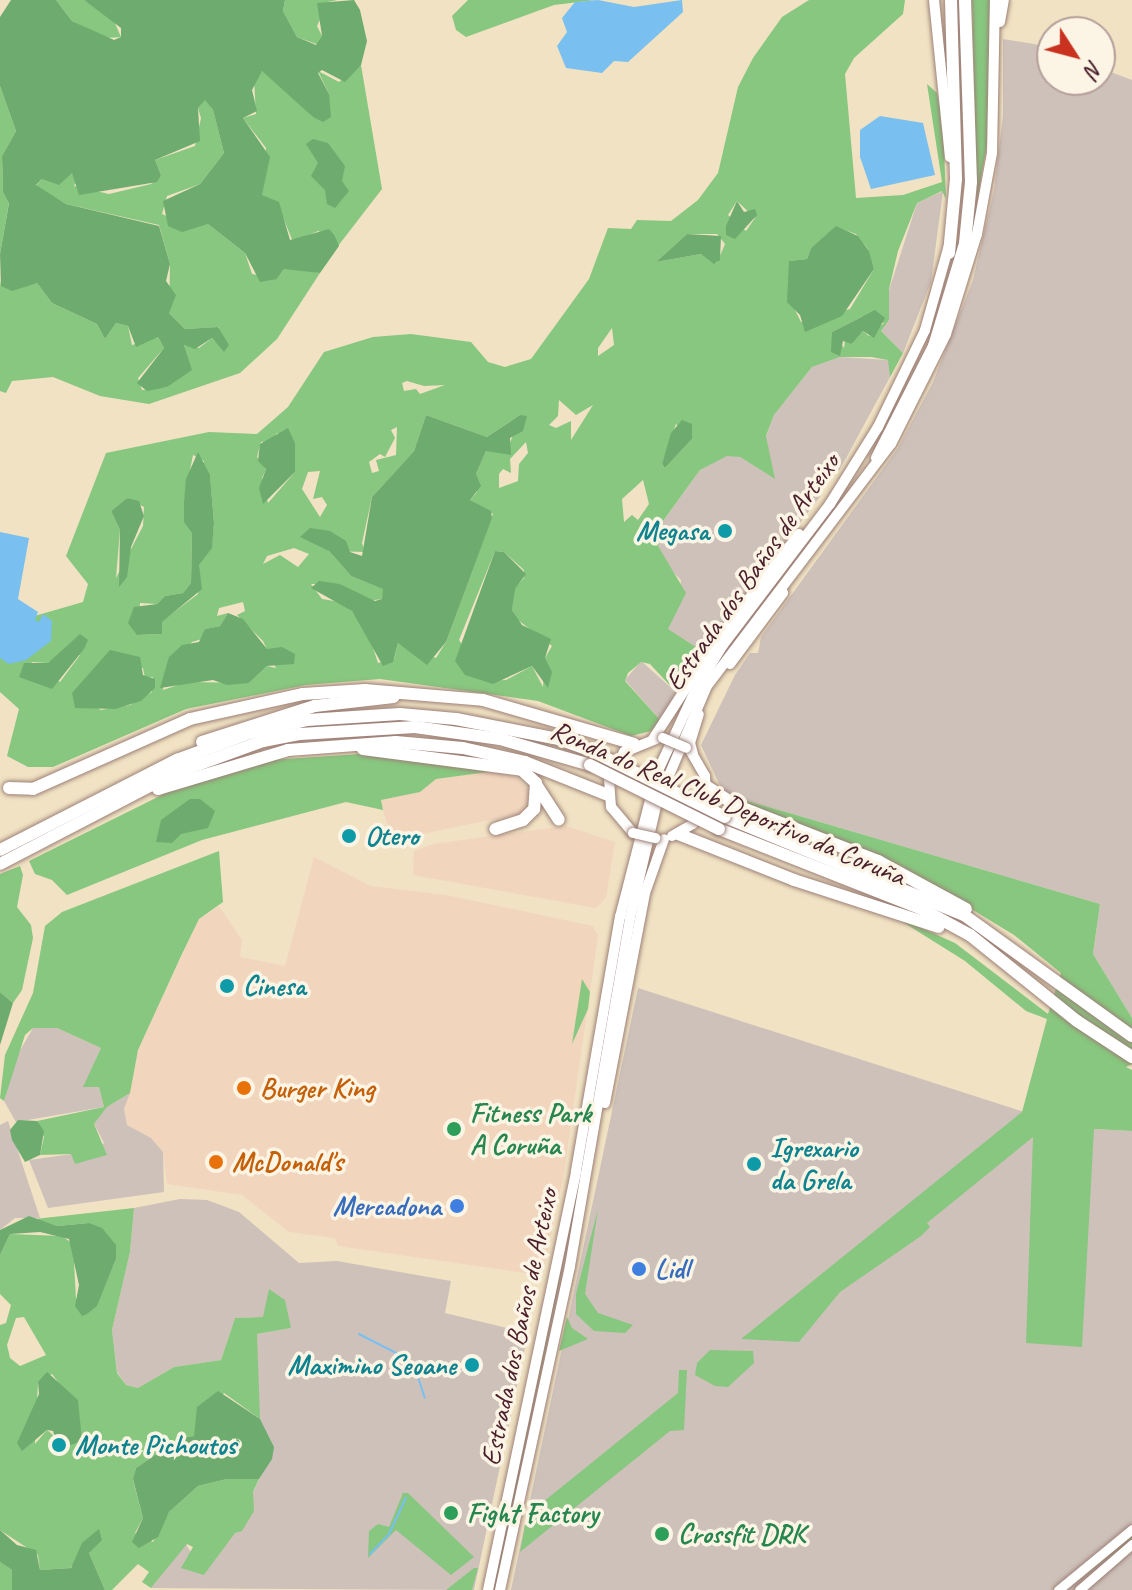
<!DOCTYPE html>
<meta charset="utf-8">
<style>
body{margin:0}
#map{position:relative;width:1132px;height:1590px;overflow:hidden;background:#f0e2c3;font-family:Caveat,sans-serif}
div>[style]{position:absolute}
.built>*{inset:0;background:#f1d5bd}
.industrial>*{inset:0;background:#cec1ba}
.green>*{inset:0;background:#87c77f}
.forest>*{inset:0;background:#6dac6e}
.water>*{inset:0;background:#79bff0}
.stream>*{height:2px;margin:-1px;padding:0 1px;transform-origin:1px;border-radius:1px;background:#79bff0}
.roads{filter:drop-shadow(0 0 2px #9d8077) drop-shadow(0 0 2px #9d8077)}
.secondary>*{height:9px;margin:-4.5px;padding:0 4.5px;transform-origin:4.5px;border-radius:4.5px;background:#fff}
.primary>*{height:10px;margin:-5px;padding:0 5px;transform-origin:5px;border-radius:5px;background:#fff}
.highway>*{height:12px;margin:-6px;padding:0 6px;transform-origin:6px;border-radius:6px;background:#fff}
.bridges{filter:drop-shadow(0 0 2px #9d8077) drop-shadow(0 0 2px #9d8077)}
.primary-bridge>*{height:10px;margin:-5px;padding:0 5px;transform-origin:5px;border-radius:5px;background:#fff}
.highway-bridge>*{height:12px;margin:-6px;padding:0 6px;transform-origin:6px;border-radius:6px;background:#fff}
.dots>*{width:22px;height:22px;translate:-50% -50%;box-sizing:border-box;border:4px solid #fcf5e5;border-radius:50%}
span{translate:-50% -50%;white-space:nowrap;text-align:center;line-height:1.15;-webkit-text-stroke:7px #fcf5e5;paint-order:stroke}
.culture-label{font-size:28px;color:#0d838f;font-weight:700}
.right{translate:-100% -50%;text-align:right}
.left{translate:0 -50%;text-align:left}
.street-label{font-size:28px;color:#4a1f2b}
.food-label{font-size:28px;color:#c56008;font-weight:700}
.leisure-label{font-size:28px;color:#27864d;font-weight:700}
.shop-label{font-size:28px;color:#366cbe;font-weight:700}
.north{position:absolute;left:1036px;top:16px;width:80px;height:80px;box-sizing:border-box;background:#fcf5e5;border:2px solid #b59f9b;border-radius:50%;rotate:126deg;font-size:22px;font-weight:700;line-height:32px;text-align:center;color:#4a1f2b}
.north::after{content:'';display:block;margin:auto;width:28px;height:36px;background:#c8321e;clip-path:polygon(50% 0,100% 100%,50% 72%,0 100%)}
</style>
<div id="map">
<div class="built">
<div style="clip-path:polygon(495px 771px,515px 777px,529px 789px,528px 803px,520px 814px,392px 840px,380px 800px,419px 792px,436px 779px)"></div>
<div style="clip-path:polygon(566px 826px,615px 842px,606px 898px,596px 908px,413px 875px,414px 851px,433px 844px)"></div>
<div style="clip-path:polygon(314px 857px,371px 886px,446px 895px,593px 926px,598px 936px,564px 1173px,545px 1264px,532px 1274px,338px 1246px,335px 1238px,289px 1232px,242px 1195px,167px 1184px,163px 1152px,151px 1138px,127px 1125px,124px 1109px,138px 1050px,199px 919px,219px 906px,242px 940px,240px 957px,285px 966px)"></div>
</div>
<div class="industrial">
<div style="clip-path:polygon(1003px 39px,1052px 47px,1052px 80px,1100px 80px,1100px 68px,1132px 80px,1132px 1018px,1093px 954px,1100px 904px,724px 794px,701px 745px,735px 675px,750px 653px,758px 653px,761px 637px,898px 448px,933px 382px,973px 280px,994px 190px,1003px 116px)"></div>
<div style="clip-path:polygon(943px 191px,931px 282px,903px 353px,881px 331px,889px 320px,889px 290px,917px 203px)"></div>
<div style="clip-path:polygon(840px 357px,889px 360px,890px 377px,839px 471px,809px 482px,822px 494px,702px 651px,667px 629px,678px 607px,681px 580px,664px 563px,658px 546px,663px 521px,700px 470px,727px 455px,740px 457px,774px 478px,766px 437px,774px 415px,812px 367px)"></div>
<div style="clip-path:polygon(641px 661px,676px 692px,660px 720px,625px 680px)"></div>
<div style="clip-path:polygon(638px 988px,1018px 1110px,1094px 1129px,1132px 1131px,1132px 1590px,511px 1590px)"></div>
<div style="clip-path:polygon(33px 1028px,57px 1028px,101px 1048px,84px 1087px,99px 1087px,104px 1107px,16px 1122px,4px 1101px,14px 1061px)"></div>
<div style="clip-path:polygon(130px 1093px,124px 1109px,127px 1125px,151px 1138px,163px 1152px,164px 1192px,48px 1208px,29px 1160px,72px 1154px,75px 1164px,104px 1143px,94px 1124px,107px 1107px)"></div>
<div style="clip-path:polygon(8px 1121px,40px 1218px,15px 1218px,0 1230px,0 1125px)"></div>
<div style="clip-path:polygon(180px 1199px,207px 1200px,239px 1212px,299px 1263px,337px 1261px,451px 1281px,445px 1313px,528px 1333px,474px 1590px,151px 1588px,186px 1544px,204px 1575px,235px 1532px,268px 1460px,255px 1400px,257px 1334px,291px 1328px,263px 1317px,235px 1318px,221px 1360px,174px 1367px,138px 1388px,126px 1385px,117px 1372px,112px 1330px,130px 1252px,134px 1208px)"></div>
</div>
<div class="green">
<div style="clip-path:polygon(56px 0,84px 0,114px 21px,121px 37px,107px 38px,72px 21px)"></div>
<div style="clip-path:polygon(285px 0,337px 0,328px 2px,317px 26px,322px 36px,319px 45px,297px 37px,283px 11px)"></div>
<div style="clip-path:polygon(468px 0,595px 0,554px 5px,466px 37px,456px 30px,452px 16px)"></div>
<div style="clip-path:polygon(evenodd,809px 0,905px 0,903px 14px,854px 58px,845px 74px,856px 198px,903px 195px,942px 182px,927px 84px,937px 93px,943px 125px,946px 199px,942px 191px,917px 203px,898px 251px,889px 289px,889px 320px,881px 331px,903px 353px,890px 377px,888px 360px,871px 357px,840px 357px,812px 367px,774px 415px,766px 436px,775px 479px,740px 457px,727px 456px,700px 470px,663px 521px,658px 546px,686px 593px,668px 629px,702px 651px,676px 692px,650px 664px,641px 662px,628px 673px,625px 681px,660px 720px,651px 731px,631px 736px,538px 701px,380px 679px,306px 685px,186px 709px,53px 767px,28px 767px,7px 756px,19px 709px,0 692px,0 626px,83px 602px,88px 584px,66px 556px,106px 453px,209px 432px,257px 434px,288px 407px,324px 352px,373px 337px,411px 334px,471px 342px,488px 362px,505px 367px,531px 359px,589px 279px,608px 228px,631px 229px,637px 220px,671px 221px,698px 200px,718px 173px,738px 87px,753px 58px,782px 17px,809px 0,737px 201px,755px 218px,746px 231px,728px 215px,737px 201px,809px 0,836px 227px,856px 234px,868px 249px,874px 269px,850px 309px,801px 322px,794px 308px,789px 261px,807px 259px,811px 248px,836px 227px,809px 0,687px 234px,717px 234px,725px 244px,717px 263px,701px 254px,656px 262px,687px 234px,809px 0,863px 316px,884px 323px,869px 336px,863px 331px,852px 344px,845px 340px,844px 348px,832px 332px,863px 316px,809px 0,612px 328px,614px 345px,598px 356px,598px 348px,612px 328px,809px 0,407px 381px,424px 386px,445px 385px,420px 394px,416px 389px,404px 391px,402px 383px,407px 381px,809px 0,559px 400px,576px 415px,593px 405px,571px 440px,571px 421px,556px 428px,549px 425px,558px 416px,559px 400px,809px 0,426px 415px,487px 437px,520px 415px,510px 443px,486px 451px,476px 474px,477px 492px,470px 500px,493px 514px,446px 642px,436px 658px,398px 643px,394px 659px,378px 663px,369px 636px,352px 611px,340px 602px,322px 599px,311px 584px,340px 584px,368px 601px,382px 599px,384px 589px,351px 576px,329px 551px,365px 552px,362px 543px,372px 497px,414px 451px,426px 415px,809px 0,676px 424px,692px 439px,665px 468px,662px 464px,676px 424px,809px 0,397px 427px,396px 455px,376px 460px,379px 471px,372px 473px,369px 462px,380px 454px,385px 457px,395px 438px,391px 430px,397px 427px,809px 0,277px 433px,295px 443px,295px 472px,268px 503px,262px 478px,266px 469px,257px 457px,261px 442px,272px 441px,277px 433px,809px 0,526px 442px,528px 453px,519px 464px,518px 481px,499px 488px,499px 474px,503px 469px,511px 473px,510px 459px,526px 442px,809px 0,193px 455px,204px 461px,202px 468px,210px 476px,214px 523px,212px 544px,199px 565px,198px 594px,161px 622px,162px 634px,138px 635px,140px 603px,157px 604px,165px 596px,183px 593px,191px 583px,192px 533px,184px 501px,193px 455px,809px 0,320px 471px,313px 499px,322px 497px,327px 505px,320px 517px,302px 489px,308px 472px,320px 471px,809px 0,643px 480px,649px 504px,638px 520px,632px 515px,624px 522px,622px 499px,643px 480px,809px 0,127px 498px,144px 507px,143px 526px,116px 578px,120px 530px,111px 511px,127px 498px,809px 0,294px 548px,309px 554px,298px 567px,280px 555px,263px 564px,267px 556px,294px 548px,809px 0,495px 551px,504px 552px,524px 570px,524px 578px,514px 589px,512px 610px,518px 620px,552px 646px,545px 658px,543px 687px,532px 666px,506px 680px,485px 681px,459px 640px,495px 551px,809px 0,243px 602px,245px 611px,237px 615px,263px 641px,276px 668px,267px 666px,249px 683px,187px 682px,163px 690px,165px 674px,192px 642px,202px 639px,205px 629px,220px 626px,228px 613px,217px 616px,219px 608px,243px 602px,809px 0,80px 655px,60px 682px,31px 662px,48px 663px,58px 656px,80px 655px,809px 0,102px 660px,143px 668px,145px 678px,153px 677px,152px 692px,130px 705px,101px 710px,73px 693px,102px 660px)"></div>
<div style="clip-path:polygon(972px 0,991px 0,991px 123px,977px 200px)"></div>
<div style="clip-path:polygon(361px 65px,382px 189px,338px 246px,335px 236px,318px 231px,293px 242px,283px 217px,262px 195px,266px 148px,243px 118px,256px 114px,254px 80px,262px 71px,274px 76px,313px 117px,329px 94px,318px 71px,339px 82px)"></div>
<div style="clip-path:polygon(0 86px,16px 131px,2px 156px,3px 192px,9px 202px,0 254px)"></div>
<div style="clip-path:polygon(205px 99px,213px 110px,224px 153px,200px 184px,167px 196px,162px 214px,190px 226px,208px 224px,245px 253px,252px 274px,277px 279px,284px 269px,294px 268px,320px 273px,277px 339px,240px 373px,149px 404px,100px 396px,53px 377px,12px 381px,6px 393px,0 391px,0 280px,1px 286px,37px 283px,52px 303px,97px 324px,105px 339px,116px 323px,128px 326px,132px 345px,158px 337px,164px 348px,138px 378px,142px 390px,167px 387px,189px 362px,184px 345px,199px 348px,212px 338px,215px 342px,219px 327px,185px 329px,169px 313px,170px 264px,159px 225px,66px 204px,36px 186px,42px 179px,72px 173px,77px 179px,74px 186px,109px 194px,151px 184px,161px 175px,155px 160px,195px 146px,201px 118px,198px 108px)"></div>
<div style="clip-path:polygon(360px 754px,489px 767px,488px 772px,436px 779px,420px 792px,381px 800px,383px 810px,346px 802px,202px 840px,67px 895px,52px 880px,35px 874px,29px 861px,190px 781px,270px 760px)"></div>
<div style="clip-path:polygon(724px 794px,1100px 904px,1093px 954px,1132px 1018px,1132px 1064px,1126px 1067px,1132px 1070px,1132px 1131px,1094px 1129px,1082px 1347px,1026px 1343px,1033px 1137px,927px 1223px,930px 1227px,921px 1236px,840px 1292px,799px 1342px,741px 1339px,1022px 1112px,1047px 1019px,1026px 1011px,965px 961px,890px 914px,955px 943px,1048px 1014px,1061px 973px,1014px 935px,901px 866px)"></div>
<div style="clip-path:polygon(219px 851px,223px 902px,199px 919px,182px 954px,138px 1050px,130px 1093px,107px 1107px,94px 1124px,107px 1155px,75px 1164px,71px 1154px,40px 1155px,44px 1137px,37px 1121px,104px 1107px,99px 1087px,83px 1087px,101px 1048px,57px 1028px,33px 1028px,25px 1035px,4px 1101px,0 1098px,5px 1055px,33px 993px,45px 926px,62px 912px)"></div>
<div style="clip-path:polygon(20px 866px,23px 875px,17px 907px,31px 925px,33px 938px,22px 990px,13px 1003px,0 992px,0 874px)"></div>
<div style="clip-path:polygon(582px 979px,590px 992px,588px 1009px,572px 1044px)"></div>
<div style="clip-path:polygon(evenodd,134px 1208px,130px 1252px,112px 1330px,117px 1373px,126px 1385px,138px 1388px,174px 1367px,221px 1360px,235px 1318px,263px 1317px,269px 1289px,285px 1300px,291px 1328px,257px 1334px,260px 1419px,224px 1393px,194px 1436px,180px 1438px,136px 1468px,133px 1480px,143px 1518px,135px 1533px,153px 1542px,169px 1512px,198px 1486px,227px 1479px,259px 1479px,253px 1492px,254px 1511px,242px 1531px,235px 1533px,204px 1575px,181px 1568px,193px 1547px,187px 1544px,151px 1588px,142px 1582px,149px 1572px,138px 1564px,112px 1590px,105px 1590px,89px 1553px,103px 1536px,70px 1568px,40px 1570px,38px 1555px,0 1530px,0 1325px,6px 1323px,11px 1305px,0 1294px,0 1255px,10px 1234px,62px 1236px,73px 1244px,76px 1299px,101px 1295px,116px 1259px,89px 1223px,57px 1226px,35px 1219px,134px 1208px,24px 1317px,46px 1355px,20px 1366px,10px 1358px,7px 1345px,16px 1318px,24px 1317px,134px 1208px,52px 1374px,66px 1393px,54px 1436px,47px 1430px,35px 1444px,38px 1382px,52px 1374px)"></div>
<div style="clip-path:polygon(598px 1209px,585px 1294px,598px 1313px,633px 1325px,625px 1333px,594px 1331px,576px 1314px,576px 1294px)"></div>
<div style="clip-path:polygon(564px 1260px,495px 1590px,491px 1590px,558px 1282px)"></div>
<div style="clip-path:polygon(567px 1317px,572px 1328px,588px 1339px,559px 1351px)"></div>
<div style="clip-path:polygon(710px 1350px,753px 1351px,754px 1363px,728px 1387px,715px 1386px,695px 1375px,697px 1363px)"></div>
<div style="clip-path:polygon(679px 1370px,687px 1370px,684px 1430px,670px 1431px,520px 1552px,527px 1515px,678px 1393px)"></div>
<div style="clip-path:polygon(403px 1493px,408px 1493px,474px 1557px,451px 1575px,396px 1530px,368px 1558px,369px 1531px,378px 1524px,389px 1527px)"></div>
<div style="clip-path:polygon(1132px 1534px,1132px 1540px,1073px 1584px)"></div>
<div style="clip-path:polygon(0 1562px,12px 1570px,12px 1590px,0 1590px)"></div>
<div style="clip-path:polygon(474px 1568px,478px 1568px,472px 1590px,446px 1590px)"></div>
</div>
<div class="forest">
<div style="clip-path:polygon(11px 0,56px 0,72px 21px,114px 40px,121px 37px,121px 28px,84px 0,285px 0,283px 11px,297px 37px,316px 45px,322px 36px,317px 3px,354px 0,360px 10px,367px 41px,361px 65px,345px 82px,322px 70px,318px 73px,329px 94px,331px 117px,323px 122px,313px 117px,262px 71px,252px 90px,257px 111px,243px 118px,270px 157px,262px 195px,279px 202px,290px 240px,329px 229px,335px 236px,339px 246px,320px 273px,284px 269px,277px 279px,260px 282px,245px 253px,208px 224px,182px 232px,168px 226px,163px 201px,200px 184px,224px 153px,213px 110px,205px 100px,198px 108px,200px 141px,155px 160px,161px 175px,157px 182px,79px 195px,72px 173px,59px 185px,42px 179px,36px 185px,66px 204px,159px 226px,170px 264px,166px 281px,176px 295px,169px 313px,185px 329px,218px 327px,229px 345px,224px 352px,212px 338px,195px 349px,184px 345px,192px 370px,167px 387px,147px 391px,137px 383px,164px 348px,158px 337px,136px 347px,128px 326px,116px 323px,105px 339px,97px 324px,52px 303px,37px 283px,12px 291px,1px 286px,0 254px,9px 203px,3px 192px,2px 156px,16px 131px,0 86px,0 17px)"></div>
<div style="clip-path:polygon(313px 139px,328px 143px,345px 166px,342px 181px,349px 191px,335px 208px,327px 204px,325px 190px,311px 176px,318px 163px,306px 144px)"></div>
<div style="clip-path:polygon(737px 201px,744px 212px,755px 209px,757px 215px,735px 239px,726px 235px,726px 226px)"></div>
<div style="clip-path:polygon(836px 226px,858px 236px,869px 251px,874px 269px,842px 316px,805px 332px,800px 315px,787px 302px,789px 261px,807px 259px,811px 248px)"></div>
<div style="clip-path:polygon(687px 234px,721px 236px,720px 260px,714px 264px,701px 254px,656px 262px)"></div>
<div style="clip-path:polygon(875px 310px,885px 318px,874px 338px,863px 331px,852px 344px,843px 341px,840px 356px,831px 352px,832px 332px)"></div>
<div style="clip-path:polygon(426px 415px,487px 437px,520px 415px,527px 416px,523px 431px,510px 438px,511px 455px,486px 451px,476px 474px,481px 486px,470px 500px,491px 511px,492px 518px,446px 642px,427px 665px,398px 643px,393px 662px,383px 666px,352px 611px,311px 588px,319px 581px,340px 584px,375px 601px,382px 599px,383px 589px,351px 576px,329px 551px,300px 537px,310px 528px,330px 531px,346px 541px,350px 552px,362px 556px,372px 497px,414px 451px)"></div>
<div style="clip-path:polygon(682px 420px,692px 424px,692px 439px,665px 468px,662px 464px,671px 433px)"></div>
<div style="clip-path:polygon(288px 428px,295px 443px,295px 472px,263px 504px,259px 488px,266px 469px,258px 461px,260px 444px)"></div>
<div style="clip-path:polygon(198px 452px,210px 475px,214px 523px,212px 548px,199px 565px,202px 589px,162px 622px,162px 634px,137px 635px,128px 623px,134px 607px,157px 604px,165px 596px,183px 593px,191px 583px,192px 533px,184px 522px,184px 501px,186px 479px)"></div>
<div style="clip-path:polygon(127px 498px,139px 501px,144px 516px,131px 547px,127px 577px,119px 587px,120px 530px,111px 511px)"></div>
<div style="clip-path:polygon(495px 551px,504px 552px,526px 574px,515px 589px,512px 610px,522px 625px,551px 639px,545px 658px,552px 672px,548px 688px,532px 666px,493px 684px,465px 675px,455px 661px)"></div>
<div style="clip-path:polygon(228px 613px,243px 619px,267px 649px,282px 647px,295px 654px,294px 664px,267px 666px,249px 683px,227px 685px,213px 680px,160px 688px,169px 657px,182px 645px,199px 642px,205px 629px,220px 626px)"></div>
<div style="clip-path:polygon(80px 634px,88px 640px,84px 649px,52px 689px,19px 677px,24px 663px,48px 663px)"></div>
<div style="clip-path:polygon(110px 650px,140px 657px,143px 675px,155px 679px,155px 688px,141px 701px,115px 709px,75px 708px,72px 693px)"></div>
<div style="clip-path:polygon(190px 799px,200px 799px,215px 811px,208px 828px,181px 834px,172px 843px,156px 842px,161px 820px)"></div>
<div style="clip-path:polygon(0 992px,13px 1003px,0 1045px)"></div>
<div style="clip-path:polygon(18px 1120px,37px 1121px,44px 1131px,40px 1155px,25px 1162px,12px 1140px,10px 1130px)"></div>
<div style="clip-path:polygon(29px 1216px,57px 1226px,89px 1223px,102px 1228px,116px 1245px,116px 1259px,97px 1306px,87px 1314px,82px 1316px,75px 1306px,79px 1285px,69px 1239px,40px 1232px,10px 1234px,0 1255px,0 1230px)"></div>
<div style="clip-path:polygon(47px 1372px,78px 1400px,82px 1441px,59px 1449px,53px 1431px,47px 1430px,22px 1451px,17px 1443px,39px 1394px,38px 1382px)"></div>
<div style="clip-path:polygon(218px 1391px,260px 1419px,274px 1447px,272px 1459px,259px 1479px,227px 1479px,198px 1486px,169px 1512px,158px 1537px,139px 1548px,132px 1542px,143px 1518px,133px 1479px,136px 1468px,180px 1438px,194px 1436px,197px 1407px)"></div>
<div style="clip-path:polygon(99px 1529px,102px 1540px,89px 1553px,105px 1590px,12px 1590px,12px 1570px,0 1562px,0 1530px,17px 1545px,36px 1550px,40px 1570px,71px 1568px,82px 1543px)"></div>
</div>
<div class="water">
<div style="clip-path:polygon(598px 0,634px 7px,682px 0,683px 12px,628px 62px,614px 61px,602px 73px,566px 68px,557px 46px,567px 32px,562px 18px,575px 2px)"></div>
<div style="clip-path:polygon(880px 116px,923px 123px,935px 175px,871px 189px,860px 157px,860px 130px)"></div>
<div style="clip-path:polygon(0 532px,29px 538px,18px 599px,38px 612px,35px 620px,39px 622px,43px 614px,52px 621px,51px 641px,26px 660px,9px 664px,0 658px)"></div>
</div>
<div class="stream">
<div style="left:359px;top:1334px;width:42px;rotate:27.2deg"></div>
<div style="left:396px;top:1353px;width:30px;rotate:45deg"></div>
<div style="left:417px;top:1374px;width:25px;rotate:72deg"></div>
<div style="left:370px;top:1554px;width:28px;rotate:-46deg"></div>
<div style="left:389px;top:1534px;width:40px;rotate:-65deg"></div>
</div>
<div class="roads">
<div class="secondary">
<div style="left:1058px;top:1590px;width:96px;rotate:-39.5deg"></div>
<div style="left:1079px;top:1590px;width:70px;rotate:-41deg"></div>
</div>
<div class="primary">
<div style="left:934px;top:0;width:158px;rotate:84.2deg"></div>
<div style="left:1000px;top:22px;width:22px;rotate:-80deg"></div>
<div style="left:730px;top:664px;width:89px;rotate:-53.3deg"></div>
<div style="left:653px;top:739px;width:118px;rotate:-57.1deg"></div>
<div style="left:717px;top:640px;width:134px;rotate:-52.3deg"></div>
<div style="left:693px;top:754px;width:11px;rotate:-105deg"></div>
<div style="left:690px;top:743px;width:30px;rotate:-73deg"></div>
<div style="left:633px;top:833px;width:34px;rotate:-130deg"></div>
<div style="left:611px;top:807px;width:28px;rotate:-94deg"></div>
<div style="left:609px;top:779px;width:31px;rotate:-61deg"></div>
<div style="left:624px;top:752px;width:35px;rotate:-22deg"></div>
<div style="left:672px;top:836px;width:24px;rotate:-30deg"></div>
<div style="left:693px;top:824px;width:31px;rotate:-65deg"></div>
<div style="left:706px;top:796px;width:20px;rotate:-93deg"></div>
<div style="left:705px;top:776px;width:28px;rotate:-120deg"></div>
<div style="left:605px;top:1103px;width:214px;rotate:-79.2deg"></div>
<div style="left:645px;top:893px;width:57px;rotate:-70.6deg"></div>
<div style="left:488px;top:1590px;width:428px;rotate:-78.1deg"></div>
<div style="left:576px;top:1171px;width:258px;rotate:-80.2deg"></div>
<div style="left:620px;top:917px;width:149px;rotate:-75.6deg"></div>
<div style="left:657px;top:773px;width:93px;rotate:-65.1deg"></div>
<div style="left:696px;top:689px;width:52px;rotate:-58.5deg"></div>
<div style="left:723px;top:645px;width:177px;rotate:-52.8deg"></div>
<div style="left:830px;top:504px;width:91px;rotate:-58.1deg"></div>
<div style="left:878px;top:427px;width:108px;rotate:-64.1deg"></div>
<div style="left:925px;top:330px;width:88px;rotate:-74.2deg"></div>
<div style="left:500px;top:1590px;width:331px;rotate:-77.8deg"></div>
<div style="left:570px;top:1266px;width:353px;rotate:-80.2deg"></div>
<div style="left:630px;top:918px;width:115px;rotate:-76.9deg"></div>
<div style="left:656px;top:806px;width:130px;rotate:-67deg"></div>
<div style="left:707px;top:686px;width:304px;rotate:-52.8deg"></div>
<div style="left:891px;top:444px;width:123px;rotate:-63.4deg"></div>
<div style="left:946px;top:334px;width:105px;rotate:-72.8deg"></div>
<div style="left:977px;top:234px;width:82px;rotate:-79.5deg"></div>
<div style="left:992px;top:153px;width:153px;rotate:-88.9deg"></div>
</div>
<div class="highway">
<div style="left:949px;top:253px;width:74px;rotate:-84.6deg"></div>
<div style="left:956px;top:179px;width:179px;rotate:-91.6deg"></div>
<div style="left:877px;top:458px;width:126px;rotate:-63deg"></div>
<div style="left:934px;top:346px;width:108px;rotate:-73.2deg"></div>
<div style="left:965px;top:243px;width:61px;rotate:-84.4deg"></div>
<div style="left:971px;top:182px;width:182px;rotate:-91.9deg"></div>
<div style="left:202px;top:742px;width:119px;rotate:-17.7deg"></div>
<div style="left:315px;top:706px;width:79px;rotate:-6.6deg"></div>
<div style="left:363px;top:749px;width:160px;rotate:7.5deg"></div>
<div style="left:522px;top:770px;width:19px;rotate:43deg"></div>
<div style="left:536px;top:783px;width:26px;rotate:94deg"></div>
<div style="left:534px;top:809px;width:16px;rotate:135deg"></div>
<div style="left:523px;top:820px;width:29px;rotate:162deg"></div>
<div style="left:537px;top:786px;width:40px;rotate:57.1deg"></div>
<div style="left:706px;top:786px;width:35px;rotate:33deg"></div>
<div style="left:735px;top:805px;width:154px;rotate:21.4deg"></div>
<div style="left:878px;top:861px;width:100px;rotate:28.6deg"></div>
<div style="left:9px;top:788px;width:24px;rotate:2deg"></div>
<div style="left:33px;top:789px;width:172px;rotate:-24deg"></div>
<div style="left:190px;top:719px;width:116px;rotate:-12.5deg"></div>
<div style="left:303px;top:694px;width:62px;rotate:-3.7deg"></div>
<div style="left:365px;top:690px;width:118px;rotate:4.8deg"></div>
<div style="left:483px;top:700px;width:157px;rotate:16.2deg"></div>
<div style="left:158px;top:789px;width:136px;rotate:-16.7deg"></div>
<div style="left:288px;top:750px;width:108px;rotate:-4.2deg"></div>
<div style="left:396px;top:742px;width:67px;rotate:5.1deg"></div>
<div style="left:463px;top:748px;width:64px;rotate:12.7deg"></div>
<div style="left:525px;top:762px;width:89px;rotate:21.7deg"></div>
<div style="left:725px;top:817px;width:258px;rotate:22.3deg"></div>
<div style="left:964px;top:915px;width:207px;rotate:35.8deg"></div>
<div style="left:719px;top:829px;width:216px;rotate:21.5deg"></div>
<div style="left:920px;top:908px;width:57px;rotate:28.4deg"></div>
<div style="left:970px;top:935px;width:137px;rotate:38.8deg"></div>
<div style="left:1077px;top:1021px;width:66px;rotate:33.2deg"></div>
<div style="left:678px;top:834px;width:125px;rotate:21.6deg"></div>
<div style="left:794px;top:880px;width:152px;rotate:18deg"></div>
<div style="left:0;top:850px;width:199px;rotate:-27deg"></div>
<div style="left:177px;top:760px;width:78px;rotate:-20.3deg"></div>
<div style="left:250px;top:733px;width:58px;rotate:-12.8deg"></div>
<div style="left:307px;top:720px;width:93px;rotate:-3.7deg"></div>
<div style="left:400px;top:714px;width:56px;rotate:5.1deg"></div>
<div style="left:456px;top:719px;width:105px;rotate:11deg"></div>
<div style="left:559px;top:739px;width:37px;rotate:20deg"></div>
<div style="left:0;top:864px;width:197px;rotate:-27.5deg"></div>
<div style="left:175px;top:773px;width:94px;rotate:-20deg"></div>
<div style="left:263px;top:741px;width:38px;rotate:-11deg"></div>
<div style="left:300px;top:734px;width:115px;rotate:-3.5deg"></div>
<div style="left:415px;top:727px;width:86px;rotate:8deg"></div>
<div style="left:500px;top:739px;width:94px;rotate:16.1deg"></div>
</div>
</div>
<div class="bridges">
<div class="primary-bridge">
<div style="left:663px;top:738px;width:25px;rotate:23deg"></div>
<div style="left:633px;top:833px;width:23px;rotate:13deg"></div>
</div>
<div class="highway-bridge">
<div style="left:594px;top:752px;width:146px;rotate:26.4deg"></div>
<div style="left:590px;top:765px;width:144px;rotate:26.4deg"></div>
</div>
</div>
<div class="dots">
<div style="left:725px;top:531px;background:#0f9aa8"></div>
<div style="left:349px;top:836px;background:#0f9aa8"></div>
<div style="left:227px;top:986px;background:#0f9aa8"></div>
<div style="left:244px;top:1088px;background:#e8710a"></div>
<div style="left:454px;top:1129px;background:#2e9e5b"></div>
<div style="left:216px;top:1162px;background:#e8710a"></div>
<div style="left:754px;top:1164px;background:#0f9aa8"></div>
<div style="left:457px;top:1206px;background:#3f7fe0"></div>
<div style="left:639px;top:1269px;background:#3f7fe0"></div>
<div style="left:472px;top:1365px;background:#0f9aa8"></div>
<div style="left:59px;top:1445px;background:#0f9aa8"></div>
<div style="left:451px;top:1513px;background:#2e9e5b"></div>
<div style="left:662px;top:1534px;background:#2e9e5b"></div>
</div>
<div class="culture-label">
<span class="right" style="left:709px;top:531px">Megasa</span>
<span class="left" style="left:365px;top:836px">Otero</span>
<span class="left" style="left:243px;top:986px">Cinesa</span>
<span class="left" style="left:770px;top:1164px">Igrexario<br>da Grela</span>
<span class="right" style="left:456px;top:1365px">Maximino Seoane</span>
<span class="left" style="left:75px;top:1445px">Monte Pichoutos</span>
</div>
<div class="street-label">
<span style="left:752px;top:572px;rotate:-55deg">Estrada dos Baños de Arteixo</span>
<span style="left:728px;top:803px;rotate:23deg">Ronda do Real Club Deportivo da Coruña</span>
<span style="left:519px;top:1327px;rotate:-78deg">Estrada dos Baños de Arteixo</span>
</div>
<div class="food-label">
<span class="left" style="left:260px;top:1088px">Burger King</span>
<span class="left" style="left:232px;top:1162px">McDonald's</span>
</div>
<div class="leisure-label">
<span class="left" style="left:470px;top:1129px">Fitness Park<br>A Coruña</span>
<span class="left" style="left:467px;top:1513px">Fight Factory</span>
<span class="left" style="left:678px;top:1534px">Crossfit DRK</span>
</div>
<div class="shop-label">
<span class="right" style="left:441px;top:1206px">Mercadona</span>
<span class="left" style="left:655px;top:1269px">Lidl</span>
</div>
<div class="north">N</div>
</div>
